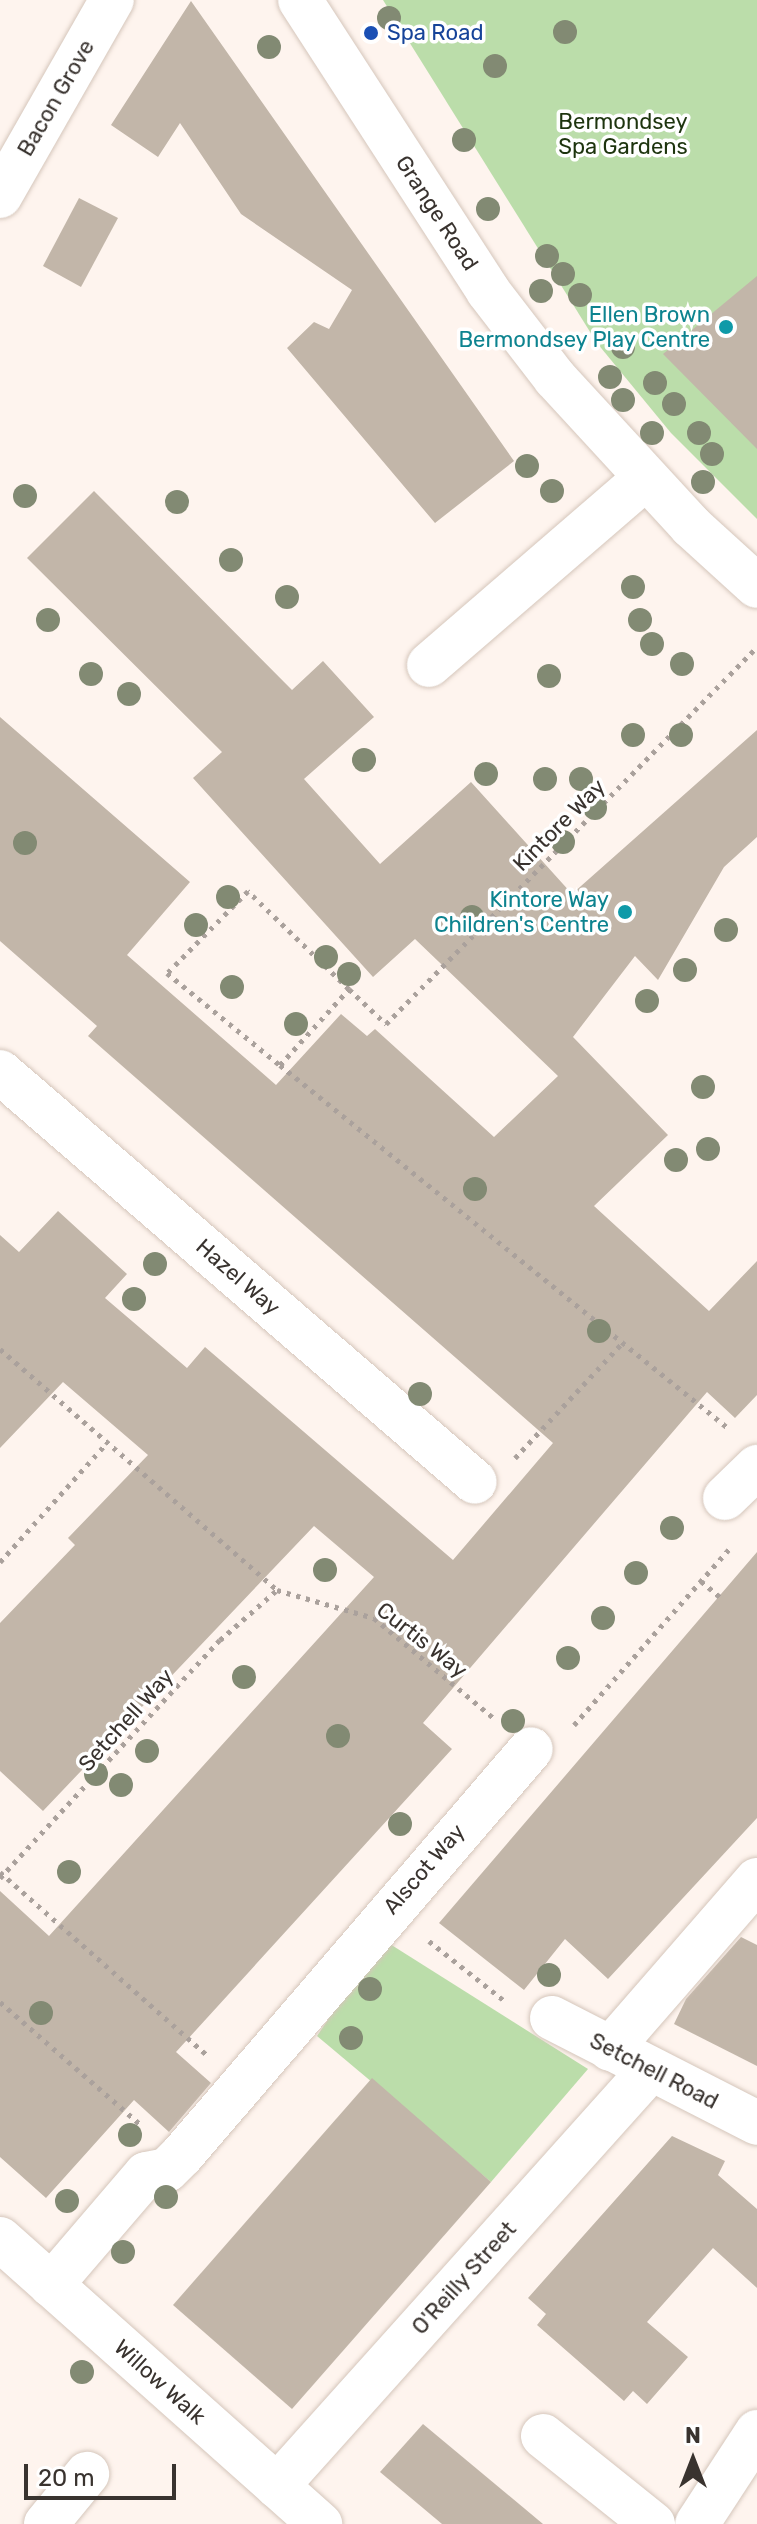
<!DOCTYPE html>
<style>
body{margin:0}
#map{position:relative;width:757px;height:2524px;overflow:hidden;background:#fef4ee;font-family:Rubik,sans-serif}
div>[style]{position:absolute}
.green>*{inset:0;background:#bda}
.building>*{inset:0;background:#c2b6a9}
.path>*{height:5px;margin-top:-2.5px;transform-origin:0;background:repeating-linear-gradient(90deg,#aaa19c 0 4px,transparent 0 10px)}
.roads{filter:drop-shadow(0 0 2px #d5c6bb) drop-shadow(0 0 2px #d5c6bb)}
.minor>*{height:44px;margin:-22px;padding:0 22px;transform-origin:22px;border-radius:22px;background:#fff}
.major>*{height:44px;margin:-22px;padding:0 22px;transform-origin:22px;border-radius:22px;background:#fff}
.trees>*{width:24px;height:24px;margin:-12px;border-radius:50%;background:#828a73}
.dots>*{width:22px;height:22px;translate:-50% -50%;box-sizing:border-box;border:4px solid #fff;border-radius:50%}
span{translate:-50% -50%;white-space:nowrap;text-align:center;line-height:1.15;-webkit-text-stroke:7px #fff;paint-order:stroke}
.transit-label{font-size:22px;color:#164399}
.left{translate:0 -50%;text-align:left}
.street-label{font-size:22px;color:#39332f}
.park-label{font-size:22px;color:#1d340e}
.culture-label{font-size:22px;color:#0d838f}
.right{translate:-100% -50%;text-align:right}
.north{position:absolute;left:653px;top:2420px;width:80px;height:80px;-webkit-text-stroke:6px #fff;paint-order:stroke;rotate:0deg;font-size:22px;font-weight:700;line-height:32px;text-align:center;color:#39332f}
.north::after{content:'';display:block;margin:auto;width:28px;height:36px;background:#39332f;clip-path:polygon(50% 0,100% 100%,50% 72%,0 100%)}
.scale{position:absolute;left:24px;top:2464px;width:152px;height:36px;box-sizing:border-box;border:4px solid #39332f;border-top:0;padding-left:10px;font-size:24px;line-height:28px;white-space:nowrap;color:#39332f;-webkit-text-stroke:6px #fff;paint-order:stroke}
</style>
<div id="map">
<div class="green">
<div style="clip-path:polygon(383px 0,757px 0,757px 519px,671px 433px,597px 343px)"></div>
<div style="clip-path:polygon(382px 1939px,588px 2069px,491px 2182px,317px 2036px)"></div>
</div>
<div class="building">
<div style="clip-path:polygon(191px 1px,514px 461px,435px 523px,287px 348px,314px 322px,329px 329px,352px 290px,241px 214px,180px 123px,158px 157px,111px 125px)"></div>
<div style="clip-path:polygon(79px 198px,118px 218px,81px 287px,43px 266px)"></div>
<div style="clip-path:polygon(757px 276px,757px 449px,663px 354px)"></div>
<div style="clip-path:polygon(94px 491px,292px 690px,323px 661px,374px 717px,304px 779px,380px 864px,471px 782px,572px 894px,757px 730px,757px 837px,724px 867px,658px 980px,635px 956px,573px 1037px,668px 1135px,594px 1206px,709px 1311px,757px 1261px,757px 1395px,735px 1418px,707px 1392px,423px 1723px,452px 1749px,176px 2052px,211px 2083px,169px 2132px,134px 2100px,46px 2198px,0 2157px,0 1891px,49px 1936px,374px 1577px,314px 1526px,43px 1811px,0 1771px,0 1623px,75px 1545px,68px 1538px,148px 1455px,63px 1382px,0 1448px,0 1235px,19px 1252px,58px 1211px,127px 1274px,105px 1298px,187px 1368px,205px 1347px,453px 1560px,553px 1443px,88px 1036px,97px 1026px,0 941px,0 717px,190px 882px,127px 955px,276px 1085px,341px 1014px,367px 1036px,375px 1029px,494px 1137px,558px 1076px,415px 939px,373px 977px,193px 778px,222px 752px,27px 558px)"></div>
<div style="clip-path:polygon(757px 1552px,757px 1818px,608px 1979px,565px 1939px,524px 1990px,439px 1923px)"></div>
<div style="clip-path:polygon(741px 1937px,757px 1945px,757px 2066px,674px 2024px,686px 1999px)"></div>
<div style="clip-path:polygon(372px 2078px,491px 2182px,292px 2409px,173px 2305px)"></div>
<div style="clip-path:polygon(672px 2136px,725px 2161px,718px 2175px,757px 2209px,757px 2288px,713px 2248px,647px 2322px,688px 2357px,647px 2404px,633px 2391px,624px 2401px,537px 2325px,546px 2314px,528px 2298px)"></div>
<div style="clip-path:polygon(423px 2424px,543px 2524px,442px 2524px,380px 2472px)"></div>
</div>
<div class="path">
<div style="left:349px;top:989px;width:51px;rotate:43.4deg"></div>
<div style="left:386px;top:1024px;width:529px;rotate:-45.46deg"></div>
<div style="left:280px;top:1065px;width:103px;rotate:-47.8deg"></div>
<div style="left:349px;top:989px;width:141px;rotate:-135.9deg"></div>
<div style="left:248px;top:891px;width:115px;rotate:134.6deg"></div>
<div style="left:167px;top:973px;width:146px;rotate:39.2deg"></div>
<div style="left:280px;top:1065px;width:577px;rotate:39.02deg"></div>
<div style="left:0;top:1349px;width:367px;rotate:41deg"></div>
<div style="left:277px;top:1590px;width:101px;rotate:16.1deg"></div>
<div style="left:374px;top:1618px;width:158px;rotate:39.9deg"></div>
<div style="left:515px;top:1458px;width:158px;rotate:-47deg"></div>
<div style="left:0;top:1562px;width:157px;rotate:-48.1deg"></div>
<div style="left:701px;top:1581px;width:26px;rotate:40deg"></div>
<div style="left:574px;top:1725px;width:237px;rotate:-48.6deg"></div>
<div style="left:0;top:1872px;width:275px;rotate:41.5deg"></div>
<div style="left:0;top:1878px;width:324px;rotate:-47.3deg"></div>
<div style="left:220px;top:1640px;width:76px;rotate:-41.3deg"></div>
<div style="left:429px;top:1941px;width:98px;rotate:38.4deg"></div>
<div style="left:0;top:2002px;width:189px;rotate:41.1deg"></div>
</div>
<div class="roads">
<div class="minor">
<div style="left:0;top:196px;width:226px;rotate:-60.3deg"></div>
<div style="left:429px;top:665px;width:286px;rotate:-40.8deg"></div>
<div style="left:0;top:1072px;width:627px;rotate:40.8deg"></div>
<div style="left:725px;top:1498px;width:45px;rotate:-44.1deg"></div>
<div style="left:552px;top:2018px;width:230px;rotate:27.1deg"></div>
<div style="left:610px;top:2049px;width:224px;rotate:-49deg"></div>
<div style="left:0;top:2239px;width:429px;rotate:41.7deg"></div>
<div style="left:51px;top:2285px;width:146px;rotate:-49.4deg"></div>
<div style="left:146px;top:2174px;width:21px;rotate:-11deg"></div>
<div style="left:167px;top:2170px;width:21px;rotate:-45deg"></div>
<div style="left:182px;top:2155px;width:535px;rotate:-49.32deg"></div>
<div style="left:543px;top:2436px;width:141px;rotate:38.7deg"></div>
<div style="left:277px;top:2486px;width:559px;rotate:-48.12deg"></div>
<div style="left:46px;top:2524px;width:65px;rotate:-50.6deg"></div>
<div style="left:697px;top:2524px;width:110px;rotate:-56.9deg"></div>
</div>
<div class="major">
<div style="left:300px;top:0;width:346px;rotate:57.1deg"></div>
<div style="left:488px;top:291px;width:110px;rotate:52.4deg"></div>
<div style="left:555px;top:378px;width:201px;rotate:47.4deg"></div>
<div style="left:691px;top:526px;width:89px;rotate:42.3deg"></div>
</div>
</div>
<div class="trees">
<div style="left:389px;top:18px"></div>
<div style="left:565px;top:32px"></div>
<div style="left:269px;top:47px"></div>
<div style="left:495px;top:66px"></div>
<div style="left:464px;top:140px"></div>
<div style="left:488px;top:209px"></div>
<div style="left:547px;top:256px"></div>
<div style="left:563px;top:274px"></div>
<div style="left:541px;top:291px"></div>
<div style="left:580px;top:295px"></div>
<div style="left:623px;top:347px"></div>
<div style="left:610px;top:377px"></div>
<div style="left:655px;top:383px"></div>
<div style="left:623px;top:400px"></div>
<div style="left:674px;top:404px"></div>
<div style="left:652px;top:433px"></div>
<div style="left:699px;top:433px"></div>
<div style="left:712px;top:454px"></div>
<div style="left:527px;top:466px"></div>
<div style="left:703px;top:482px"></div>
<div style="left:552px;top:491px"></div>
<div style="left:25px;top:496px"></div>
<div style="left:177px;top:502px"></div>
<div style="left:231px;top:560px"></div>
<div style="left:633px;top:587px"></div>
<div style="left:287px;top:597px"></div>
<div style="left:48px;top:620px"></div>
<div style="left:640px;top:620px"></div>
<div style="left:652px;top:644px"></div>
<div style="left:682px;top:664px"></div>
<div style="left:91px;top:674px"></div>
<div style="left:549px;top:676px"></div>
<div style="left:129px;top:694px"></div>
<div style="left:633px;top:735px"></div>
<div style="left:681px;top:735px"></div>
<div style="left:364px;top:760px"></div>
<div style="left:486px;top:774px"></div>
<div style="left:545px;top:779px"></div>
<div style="left:581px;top:779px"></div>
<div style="left:595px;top:808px"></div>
<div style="left:563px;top:842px"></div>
<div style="left:25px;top:843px"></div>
<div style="left:228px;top:897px"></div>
<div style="left:472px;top:917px"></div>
<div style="left:196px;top:925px"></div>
<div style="left:726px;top:930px"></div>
<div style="left:326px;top:957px"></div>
<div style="left:685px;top:970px"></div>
<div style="left:349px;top:974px"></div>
<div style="left:232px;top:987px"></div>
<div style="left:647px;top:1001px"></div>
<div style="left:296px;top:1024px"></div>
<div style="left:703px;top:1087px"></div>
<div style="left:708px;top:1149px"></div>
<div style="left:676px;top:1160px"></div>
<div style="left:475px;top:1189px"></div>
<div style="left:155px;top:1264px"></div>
<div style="left:134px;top:1299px"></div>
<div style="left:599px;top:1331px"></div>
<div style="left:420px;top:1394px"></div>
<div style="left:672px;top:1528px"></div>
<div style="left:325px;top:1570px"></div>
<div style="left:636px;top:1573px"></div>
<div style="left:603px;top:1618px"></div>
<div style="left:568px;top:1658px"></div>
<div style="left:244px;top:1677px"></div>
<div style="left:513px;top:1721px"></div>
<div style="left:338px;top:1736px"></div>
<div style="left:147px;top:1751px"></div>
<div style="left:96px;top:1774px"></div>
<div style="left:121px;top:1785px"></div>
<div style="left:400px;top:1824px"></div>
<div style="left:69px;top:1872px"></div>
<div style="left:549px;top:1975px"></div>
<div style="left:370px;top:1989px"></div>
<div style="left:41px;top:2013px"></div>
<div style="left:351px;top:2038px"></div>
<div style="left:130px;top:2135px"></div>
<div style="left:166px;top:2197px"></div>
<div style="left:67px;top:2201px"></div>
<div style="left:123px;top:2252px"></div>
<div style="left:82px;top:2372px"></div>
</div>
<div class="dots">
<div style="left:371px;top:33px;background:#1a4fb4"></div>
<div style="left:726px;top:327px;background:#0f9aa8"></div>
<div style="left:625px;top:912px;background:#0f9aa8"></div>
</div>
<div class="transit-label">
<span class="left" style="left:387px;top:33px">Spa Road</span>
</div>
<div class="street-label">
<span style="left:56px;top:98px;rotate:-60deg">Bacon Grove</span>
<span style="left:437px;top:213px;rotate:57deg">Grange Road</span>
<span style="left:559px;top:825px;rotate:-45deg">Kintore Way</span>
<span style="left:238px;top:1277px;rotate:41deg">Hazel Way</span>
<span style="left:422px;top:1640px;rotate:38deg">Curtis Way</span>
<span style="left:126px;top:1720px;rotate:-48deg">Setchell Way</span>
<span style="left:424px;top:1869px;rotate:-49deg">Alscot Way</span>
<span style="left:654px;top:2071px;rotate:27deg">Setchell Road</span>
<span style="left:464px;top:2278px;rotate:-48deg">O'Reilly Street</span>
<span style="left:160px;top:2382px;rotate:42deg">Willow Walk</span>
</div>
<div class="park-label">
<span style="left:623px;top:134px">Bermondsey<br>Spa Gardens</span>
</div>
<div class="culture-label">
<span class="right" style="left:710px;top:327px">Ellen Brown<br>Bermondsey Play Centre</span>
<span class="right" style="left:609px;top:912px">Kintore Way<br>Children's Centre</span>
</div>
<div class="north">N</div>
<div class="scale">20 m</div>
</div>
